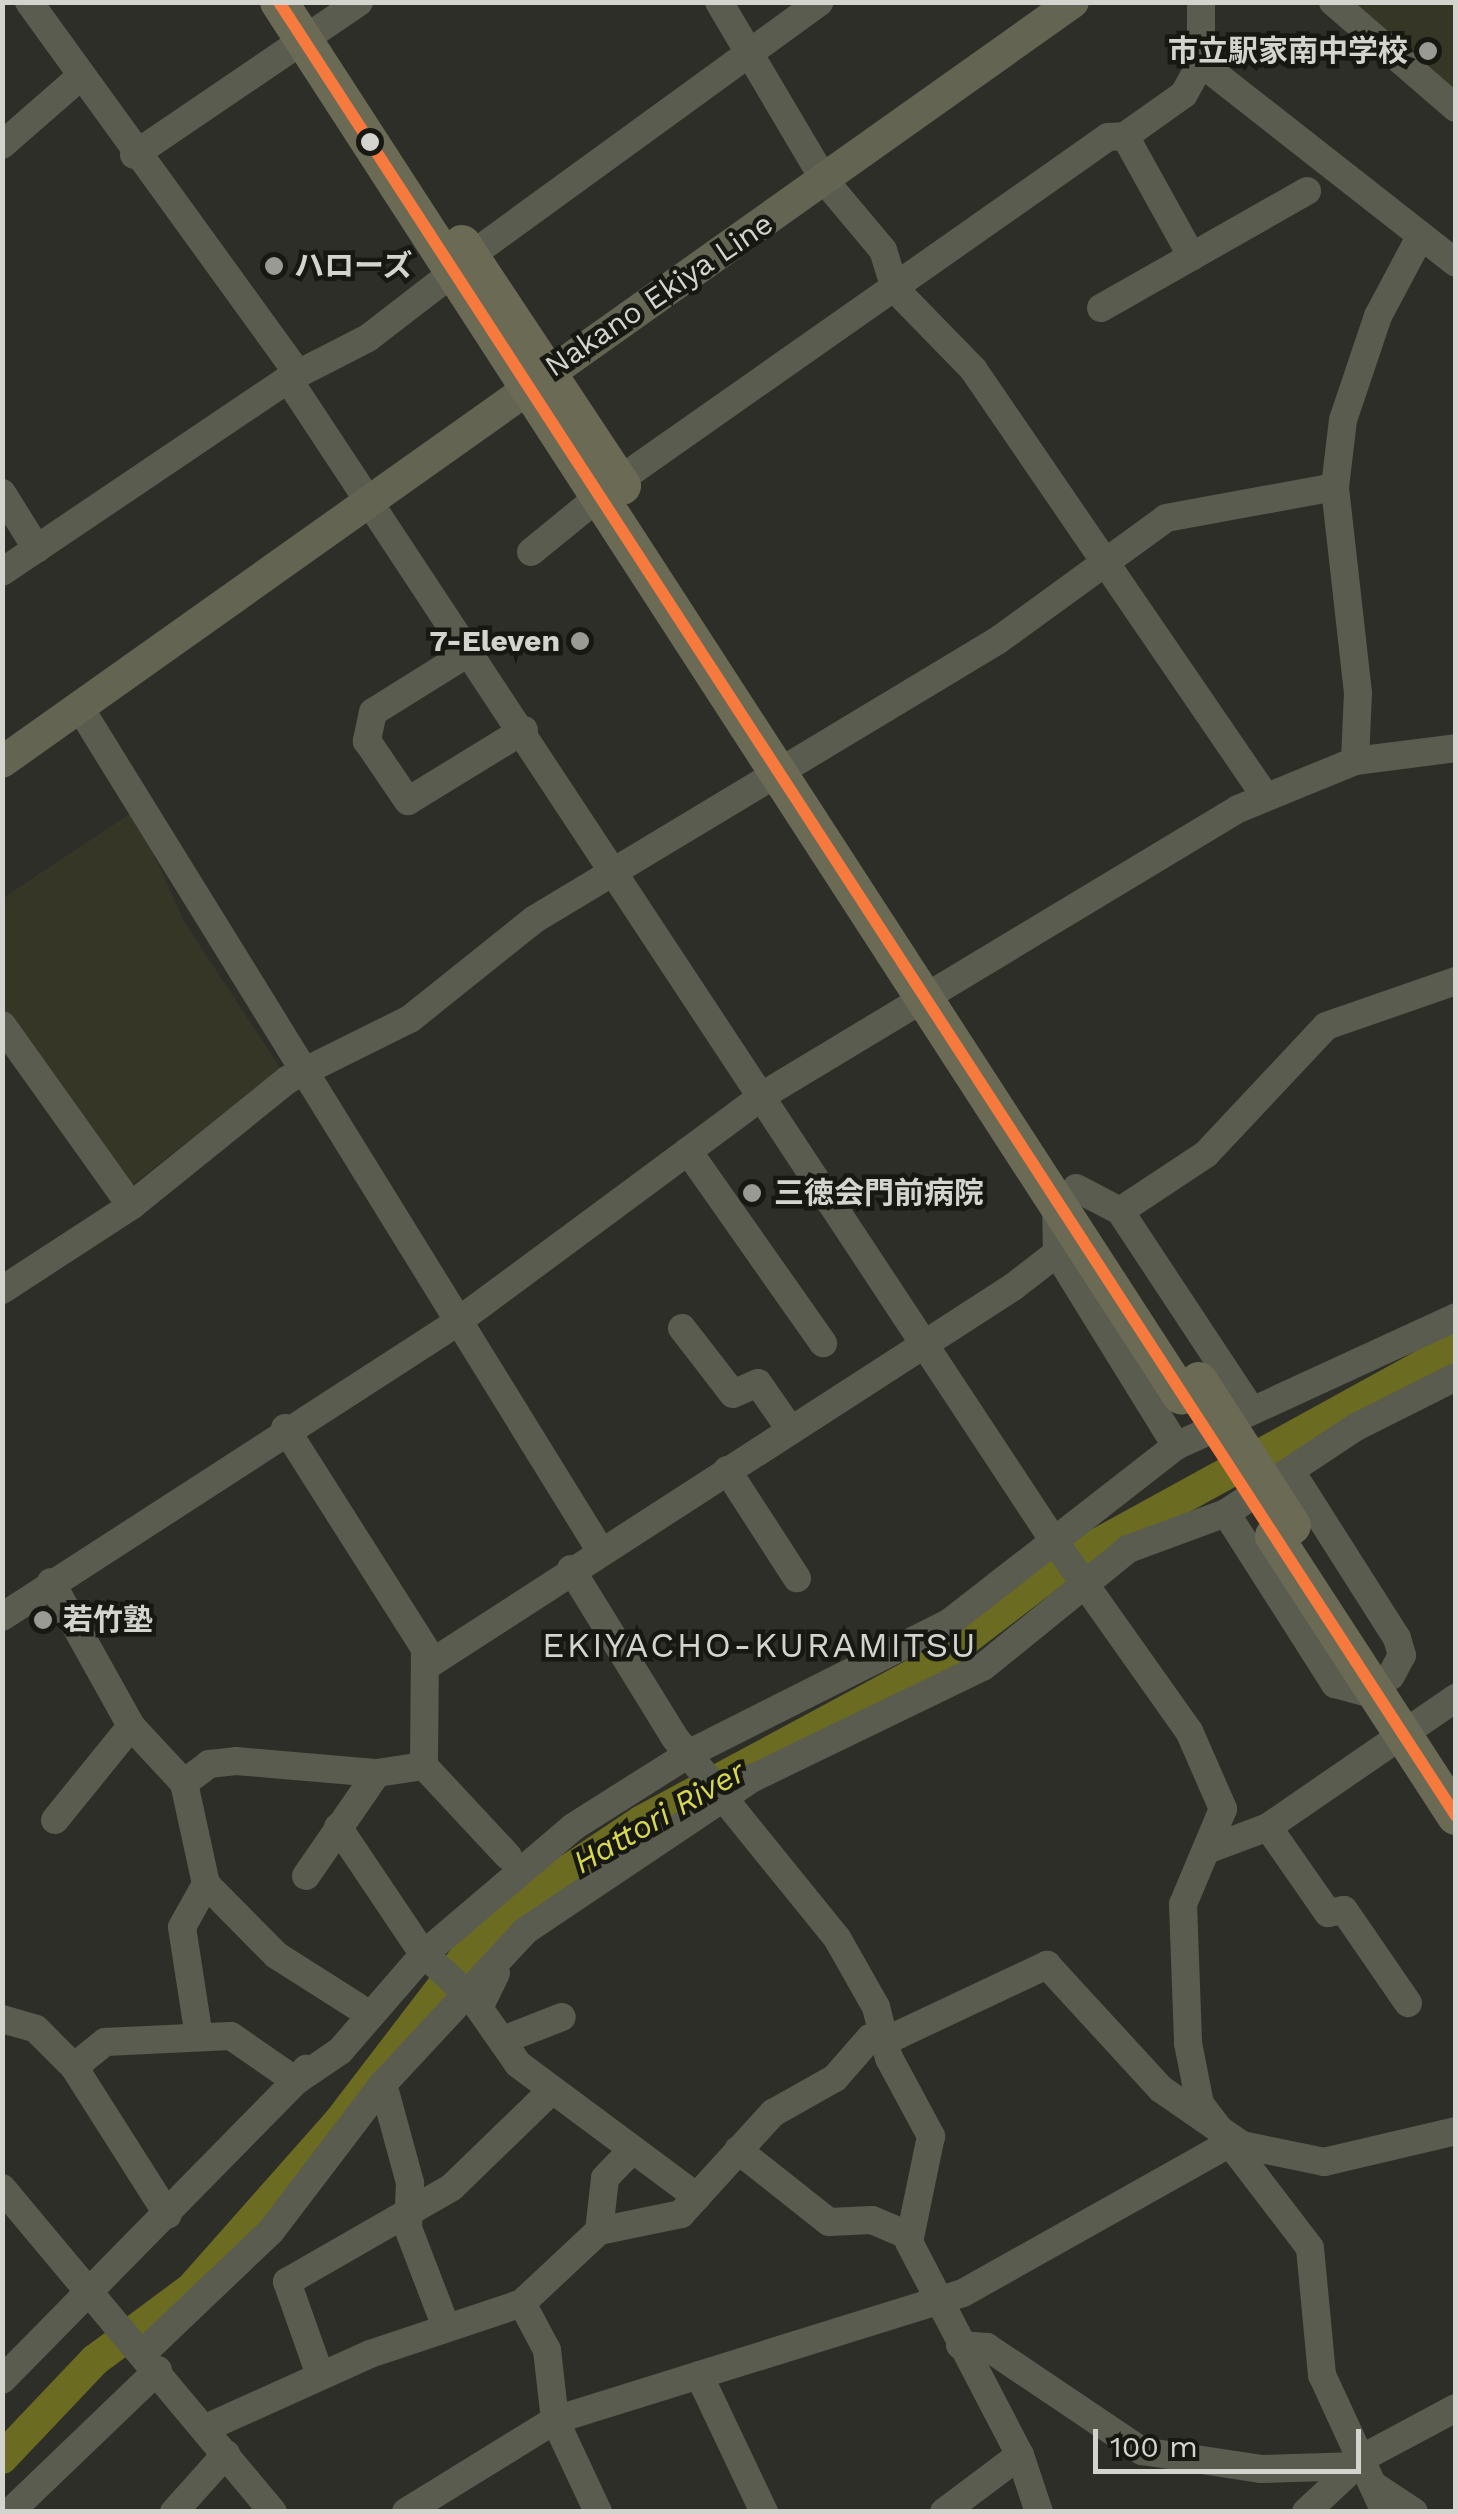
<!DOCTYPE html>
<meta charset="utf-8">
<style>
body{margin:0}
#map{position:relative;width:1458px;height:2514px;overflow:hidden;background:#2e2e29;font-family:"Work Sans","Noto Sans JP",sans-serif}
div>[style]{position:absolute}
.built>*{inset:0;background:#353626}
.river>*{height:32px;margin:-16px;padding:0 16px;transform-origin:16px;border-radius:16px;background:#6b6b22}
.minor>*{height:28px;margin:-14px;padding:0 14px;transform-origin:14px;border-radius:14px;background:#5b5c50}
.major>*{height:32px;margin:-16px;padding:0 16px;transform-origin:16px;border-radius:16px;background:#636452}
.highway>*{height:38px;margin:-19px;padding:0 19px;transform-origin:19px;border-radius:19px;background:#6a6a55}
.highway-bridge>*{height:38px;margin:-19px;padding:0 19px;transform-origin:19px;border-radius:19px;background:#6a6a55}
.bus-1>*{height:12px;margin:-6px;padding:0 6px;transform-origin:6px;border-radius:6px;background:#f6793e}
.dots>*{width:28px;height:28px;translate:-50% -50%;box-sizing:border-box;border:5px solid #181813;border-radius:50%}
span{translate:-50% -50%;white-space:nowrap;text-align:center;line-height:1.15;-webkit-text-stroke:9px #181813;paint-order:stroke}
.poi-label{font-size:30px;color:#d3d4cd;font-weight:700}
.right{translate:-100% -50%;text-align:right}
.left{translate:0 -50%;text-align:left}
.street-label{font-size:30px;color:#d3d4cd}
.water-label{font-size:32px;color:#d8d850;font-style:italic}
.quarter-label{font-size:35px;color:#d3d4cd;letter-spacing:2.5px}
.frame{position:absolute;inset:0;border:5px solid #d3d4cd;pointer-events:none}
.scale{position:absolute;left:1093px;top:2429px;width:268px;height:45px;box-sizing:border-box;border:5px solid #d3d4cd;border-top:0;padding-left:12px;font-size:30px;line-height:35px;white-space:nowrap;color:#d3d4cd;-webkit-text-stroke:8px #181813;paint-order:stroke}
</style>
<div id="map">
<div class="built">
<div style="clip-path:polygon(1346px 3px,1455px 3px,1455px 100px)"></div>
<div style="clip-path:polygon(134px 811px,185px 923px,281px 1069px,128px 1188px,3px 1011px,3px 898px)"></div>
</div>
<div class="river">
<div style="left:2px;top:2458px;width:135px;rotate:-46.5deg"></div>
<div style="left:95px;top:2360px;width:119px;rotate:-36.5deg"></div>
<div style="left:191px;top:2289px;width:223px;rotate:-48.5deg"></div>
<div style="left:339px;top:2122px;width:220px;rotate:-52.6deg"></div>
<div style="left:473px;top:1947px;width:92px;rotate:-40.6deg"></div>
<div style="left:543px;top:1887px;width:119px;rotate:-33.7deg"></div>
<div style="left:642px;top:1821px;width:331px;rotate:-28.3deg"></div>
<div style="left:933px;top:1664px;width:171px;rotate:-37.4deg"></div>
<div style="left:1069px;top:1560px;width:442px;rotate:-28.8deg"></div>
</div>
<div class="minor">
<div style="left:29px;top:2px;width:453px;rotate:54.1deg"></div>
<div style="left:295px;top:369px;width:12px;rotate:125deg"></div>
<div style="left:288px;top:379px;width:1385px;rotate:56.61deg"></div>
<div style="left:1050px;top:1535px;width:240px;rotate:54.7deg"></div>
<div style="left:1189px;top:1731px;width:85px;rotate:66.4deg"></div>
<div style="left:1223px;top:1809px;width:103px;rotate:112.8deg"></div>
<div style="left:1183px;top:1904px;width:139px;rotate:87.9deg"></div>
<div style="left:1188px;top:2043px;width:62px;rotate:78.9deg"></div>
<div style="left:1200px;top:2104px;width:181px;rotate:52.6deg"></div>
<div style="left:1310px;top:2248px;width:128px;rotate:84.6deg"></div>
<div style="left:1322px;top:2375px;width:151px;rotate:65.3deg"></div>
<div style="left:719px;top:2px;width:208px;rotate:59.4deg"></div>
<div style="left:825px;top:181px;width:90px;rotate:50deg"></div>
<div style="left:883px;top:250px;width:41px;rotate:72.9deg"></div>
<div style="left:895px;top:289px;width:112px;rotate:45.7deg"></div>
<div style="left:973px;top:369px;width:517px;rotate:55.63deg"></div>
<div style="left:1333px;top:2px;width:162px;rotate:40.8deg"></div>
<div style="left:1201px;top:63px;width:324px;rotate:38.1deg"></div>
<div style="left:1125px;top:136px;width:138px;rotate:61deg"></div>
<div style="left:2px;top:145px;width:103px;rotate:-41.1deg"></div>
<div style="left:134px;top:155px;width:272px;rotate:-34.2deg"></div>
<div style="left:470px;top:256px;width:432px;rotate:-36deg"></div>
<div style="left:1101px;top:308px;width:237px;rotate:-29.6deg"></div>
<div style="left:2px;top:493px;width:66px;rotate:58deg"></div>
<div style="left:531px;top:552px;width:112px;rotate:-39.2deg"></div>
<div style="left:618px;top:481px;width:599px;rotate:-35.07deg"></div>
<div style="left:1108px;top:137px;width:17px;rotate:-3deg"></div>
<div style="left:1125px;top:136px;width:72px;rotate:-35.4deg"></div>
<div style="left:1184px;top:94px;width:35px;rotate:-61deg"></div>
<div style="left:1201px;top:63px;width:61px;rotate:-90deg"></div>
<div style="left:2px;top:572px;width:345px;rotate:-34deg"></div>
<div style="left:288px;top:379px;width:90px;rotate:-27.1deg"></div>
<div style="left:368px;top:338px;width:105px;rotate:-37.6deg"></div>
<div style="left:471px;top:651px;width:115px;rotate:148.1deg"></div>
<div style="left:373px;top:712px;width:30px;rotate:102deg"></div>
<div style="left:367px;top:741px;width:73px;rotate:55.7deg"></div>
<div style="left:408px;top:801px;width:136px;rotate:-31.5deg"></div>
<div style="left:80px;top:708px;width:990px;rotate:58.3deg"></div>
<div style="left:1355px;top:761px;width:68px;rotate:-87.5deg"></div>
<div style="left:1358px;top:693px;width:207px;rotate:-96.4deg"></div>
<div style="left:1335px;top:487px;width:67px;rotate:-83.2deg"></div>
<div style="left:1343px;top:420px;width:110px;rotate:-71.4deg"></div>
<div style="left:1378px;top:316px;width:89px;rotate:-62deg"></div>
<div style="left:2px;top:1025px;width:222px;rotate:54.5deg"></div>
<div style="left:688px;top:1151px;width:235px;rotate:54.9deg"></div>
<div style="left:1076px;top:1188px;width:50px;rotate:27.6deg"></div>
<div style="left:1120px;top:1211px;width:103px;rotate:-33.5deg"></div>
<div style="left:1206px;top:1154px;width:175px;rotate:-46.8deg"></div>
<div style="left:1326px;top:1026px;width:138px;rotate:-19.1deg"></div>
<div style="left:1120px;top:1211px;width:236px;rotate:56.6deg"></div>
<div style="left:1057px;top:1253px;width:227px;rotate:58.3deg"></div>
<div style="left:2px;top:1290px;width:154px;rotate:-33.1deg"></div>
<div style="left:131px;top:1206px;width:201px;rotate:-38.9deg"></div>
<div style="left:287px;top:1080px;width:137px;rotate:-26.4deg"></div>
<div style="left:410px;top:1019px;width:160px;rotate:-38.7deg"></div>
<div style="left:535px;top:919px;width:539px;rotate:-31.04deg"></div>
<div style="left:997px;top:641px;width:209px;rotate:-36deg"></div>
<div style="left:1166px;top:518px;width:172px;rotate:-10.4deg"></div>
<div style="left:682px;top:1328px;width:83px;rotate:52.3deg"></div>
<div style="left:733px;top:1394px;width:27px;rotate:-24deg"></div>
<div style="left:758px;top:1383px;width:56px;rotate:55.2deg"></div>
<div style="left:285px;top:1428px;width:262px;rotate:57.6deg"></div>
<div style="left:425px;top:1649px;width:117px;rotate:90.5deg"></div>
<div style="left:424px;top:1766px;width:123px;rotate:47deg"></div>
<div style="left:727px;top:1470px;width:129px;rotate:57.1deg"></div>
<div style="left:1294px;top:1476px;width:192px;rotate:57.6deg"></div>
<div style="left:1397px;top:1638px;width:18px;rotate:74deg"></div>
<div style="left:1402px;top:1655px;width:24px;rotate:118deg"></div>
<div style="left:1226px;top:1513px;width:203px;rotate:57.5deg"></div>
<div style="left:1335px;top:1684px;width:42px;rotate:15deg"></div>
<div style="left:571px;top:1569px;width:198px;rotate:58.4deg"></div>
<div style="left:675px;top:1738px;width:257px;rotate:51deg"></div>
<div style="left:837px;top:1938px;width:79px;rotate:60.5deg"></div>
<div style="left:876px;top:2007px;width:53px;rotate:75.7deg"></div>
<div style="left:889px;top:2058px;width:89px;rotate:61.7deg"></div>
<div style="left:931px;top:2136px;width:108px;rotate:101.7deg"></div>
<div style="left:909px;top:2242px;width:240px;rotate:62.5deg"></div>
<div style="left:1020px;top:2455px;width:60px;rotate:71.6deg"></div>
<div style="left:51px;top:1582px;width:165px;rotate:60.9deg"></div>
<div style="left:131px;top:1726px;width:78px;rotate:47.1deg"></div>
<div style="left:184px;top:1783px;width:103px;rotate:77.7deg"></div>
<div style="left:206px;top:1884px;width:100px;rotate:45.4deg"></div>
<div style="left:276px;top:1955px;width:97px;rotate:32.4deg"></div>
<div style="left:2px;top:1617px;width:537px;rotate:-32.92deg"></div>
<div style="left:453px;top:1325px;width:388px;rotate:-36.5deg"></div>
<div style="left:765px;top:1094px;width:552px;rotate:-31.07deg"></div>
<div style="left:1238px;top:809px;width:126px;rotate:-22.3deg"></div>
<div style="left:1355px;top:761px;width:102px;rotate:-7.3deg"></div>
<div style="left:425px;top:1667px;width:700px;rotate:-32.87deg"></div>
<div style="left:1013px;top:1287px;width:56px;rotate:-37.7deg"></div>
<div style="left:1057px;top:1253px;width:51px;rotate:-91.1deg"></div>
<div style="left:184px;top:1783px;width:31px;rotate:-37deg"></div>
<div style="left:209px;top:1764px;width:27px;rotate:-6deg"></div>
<div style="left:236px;top:1761px;width:142px;rotate:4.9deg"></div>
<div style="left:377px;top:1773px;width:48px;rotate:-8.5deg"></div>
<div style="left:55px;top:1820px;width:121px;rotate:-51deg"></div>
<div style="left:338px;top:1827px;width:140px;rotate:56.1deg"></div>
<div style="left:1268px;top:1827px;width:105px;rotate:55.1deg"></div>
<div style="left:1328px;top:1913px;width:16px;rotate:-11deg"></div>
<div style="left:1344px;top:1910px;width:113px;rotate:55.5deg"></div>
<div style="left:1207px;top:1850px;width:65px;rotate:-20.7deg"></div>
<div style="left:1268px;top:1827px;width:228px;rotate:-34.5deg"></div>
<div style="left:306px;top:1876px;width:125px;rotate:-55.4deg"></div>
<div style="left:424px;top:1954px;width:53px;rotate:42.7deg"></div>
<div style="left:496px;top:1973px;width:39px;rotate:116deg"></div>
<div style="left:479px;top:2008px;width:68px;rotate:55.1deg"></div>
<div style="left:518px;top:2064px;width:223px;rotate:36.6deg"></div>
<div style="left:2px;top:2019px;width:35px;rotate:16deg"></div>
<div style="left:36px;top:2029px;width:54px;rotate:45deg"></div>
<div style="left:74px;top:2067px;width:175px;rotate:57.6deg"></div>
<div style="left:199px;top:2037px;width:111px;rotate:-98.8deg"></div>
<div style="left:182px;top:1927px;width:49px;rotate:-60.8deg"></div>
<div style="left:503px;top:2040px;width:63px;rotate:-21.3deg"></div>
<div style="left:74px;top:2067px;width:40px;rotate:-39deg"></div>
<div style="left:105px;top:2042px;width:126px;rotate:-2.7deg"></div>
<div style="left:231px;top:2036px;width:79px;rotate:34.7deg"></div>
<div style="left:296px;top:2081px;width:16px;rotate:-50deg"></div>
<div style="left:383px;top:2084px;width:103px;rotate:74.7deg"></div>
<div style="left:410px;top:2183px;width:45px;rotate:92.5deg"></div>
<div style="left:408px;top:2228px;width:106px;rotate:69deg"></div>
<div style="left:738px;top:2150px;width:116px;rotate:38.4deg"></div>
<div style="left:829px;top:2222px;width:43px;rotate:-2.7deg"></div>
<div style="left:872px;top:2220px;width:39px;rotate:23deg"></div>
<div style="left:2px;top:2188px;width:422px;rotate:50.1deg"></div>
<div style="left:599px;top:2231px;width:53px;rotate:-83.5deg"></div>
<div style="left:605px;top:2178px;width:40px;rotate:-46deg"></div>
<div style="left:522px;top:2303px;width:53px;rotate:62deg"></div>
<div style="left:547px;top:2350px;width:70px;rotate:83.5deg"></div>
<div style="left:555px;top:2420px;width:102px;rotate:64.9deg"></div>
<div style="left:960px;top:2345px;width:27px;rotate:4deg"></div>
<div style="left:987px;top:2347px;width:187px;rotate:33.9deg"></div>
<div style="left:1142px;top:2451px;width:120px;rotate:8.6deg"></div>
<div style="left:1261px;top:2469px;width:97px;rotate:-1.8deg"></div>
<div style="left:144px;top:2352px;width:175px;rotate:-43.6deg"></div>
<div style="left:271px;top:2231px;width:185px;rotate:-52.7deg"></div>
<div style="left:383px;top:2084px;width:209px;rotate:-47.1deg"></div>
<div style="left:525px;top:1931px;width:275px;rotate:-33.9deg"></div>
<div style="left:753px;top:1778px;width:255px;rotate:-25.8deg"></div>
<div style="left:983px;top:1667px;width:187px;rotate:-39.1deg"></div>
<div style="left:1128px;top:1549px;width:104px;rotate:-20.2deg"></div>
<div style="left:1226px;top:1513px;width:156px;rotate:-33.5deg"></div>
<div style="left:1356px;top:1427px;width:112px;rotate:-26.6deg"></div>
<div style="left:320px;top:2375px;width:99px;rotate:-109.5deg"></div>
<div style="left:287px;top:2282px;width:190px;rotate:-29.9deg"></div>
<div style="left:452px;top:2187px;width:134px;rotate:-44.1deg"></div>
<div style="left:699px;top:2375px;width:152px;rotate:64.6deg"></div>
<div style="left:2px;top:2380px;width:419px;rotate:-45.5deg"></div>
<div style="left:296px;top:2081px;width:53px;rotate:-34.3deg"></div>
<div style="left:340px;top:2051px;width:128px;rotate:-49.1deg"></div>
<div style="left:424px;top:1954px;width:196px;rotate:-40.4deg"></div>
<div style="left:573px;top:1827px;width:138px;rotate:-32.3deg"></div>
<div style="left:690px;top:1753px;width:291px;rotate:-26.7deg"></div>
<div style="left:950px;top:1622px;width:286px;rotate:-37.9deg"></div>
<div style="left:1176px;top:1446px;width:308px;rotate:-24.7deg"></div>
<div style="left:206px;top:2428px;width:180px;rotate:-24.3deg"></div>
<div style="left:370px;top:2354px;width:160px;rotate:-18.5deg"></div>
<div style="left:522px;top:2303px;width:105px;rotate:-43.1deg"></div>
<div style="left:599px;top:2231px;width:84px;rotate:-11.7deg"></div>
<div style="left:681px;top:2214px;width:137px;rotate:-47.7deg"></div>
<div style="left:773px;top:2113px;width:71px;rotate:-29.4deg"></div>
<div style="left:835px;top:2078px;width:53px;rotate:-48.8deg"></div>
<div style="left:870px;top:2038px;width:28px;rotate:-6deg"></div>
<div style="left:898px;top:2035px;width:165px;rotate:-25.2deg"></div>
<div style="left:1047px;top:1965px;width:168px;rotate:47.4deg"></div>
<div style="left:1161px;top:2089px;width:98px;rotate:34.7deg"></div>
<div style="left:1242px;top:2145px;width:84px;rotate:11.7deg"></div>
<div style="left:1324px;top:2162px;width:136px;rotate:-13.2deg"></div>
<div style="left:1373px;top:2485px;width:49px;rotate:33.4deg"></div>
<div style="left:10px;top:2512px;width:205px;rotate:-43.8deg"></div>
<div style="left:174px;top:2512px;width:78px;rotate:-48.1deg"></div>
<div style="left:406px;top:2512px;width:175px;rotate:-31.7deg"></div>
<div style="left:555px;top:2420px;width:427px;rotate:-17.3deg"></div>
<div style="left:963px;top:2293px;width:311px;rotate:-29.3deg"></div>
<div style="left:944px;top:2512px;width:95px;rotate:-36.9deg"></div>
<div style="left:1306px;top:2512px;width:82px;rotate:-43deg"></div>
<div style="left:1366px;top:2456px;width:102px;rotate:-28.1deg"></div>
</div>
<div class="major">
<div style="left:2px;top:762px;width:1313px;rotate:-35.36deg"></div>
</div>
<div class="highway">
<div style="left:279px;top:2px;width:1660px;rotate:57.08deg"></div>
<div style="left:462px;top:244px;width:290px;rotate:56.5deg"></div>
<div style="left:1274px;top:1536px;width:334px;rotate:57deg"></div>
</div>
<div class="highway-bridge">
<div style="left:1199px;top:1381px;width:172px;rotate:57.3deg"></div>
</div>
<div class="bus-1">
<div style="left:279px;top:2px;width:2162px;rotate:57.02deg"></div>
</div>
<div class="dots">
<div style="left:1428px;top:51px;background:#999a94"></div>
<div style="left:370px;top:142px;background:#d3d4cd"></div>
<div style="left:274px;top:266px;background:#999a94"></div>
<div style="left:580px;top:641px;background:#999a94"></div>
<div style="left:752px;top:1193px;background:#999a94"></div>
<div style="left:43px;top:1620px;background:#999a94"></div>
</div>
<div class="poi-label">
<span class="right" style="left:1408px;top:51px">市立駅家南中学校</span>
<span class="left" style="left:294px;top:266px">ハローズ</span>
<span class="right" style="left:560px;top:641px">7-Eleven</span>
<span class="left" style="left:774px;top:1193px">三徳会門前病院</span>
<span class="left" style="left:63px;top:1620px">若竹塾</span>
</div>
<div class="street-label">
<span style="left:659px;top:295px;rotate:-34deg">Nakano Ekiya Line</span>
</div>
<div class="water-label">
<span style="left:659px;top:1817px;rotate:-30deg">Hattori River</span>
</div>
<div class="quarter-label">
<span style="left:760px;top:1645px">EKIYACHO-KURAMITSU</span>
</div>
<div class="frame"></div>
<div class="scale">100 m</div>
</div>
